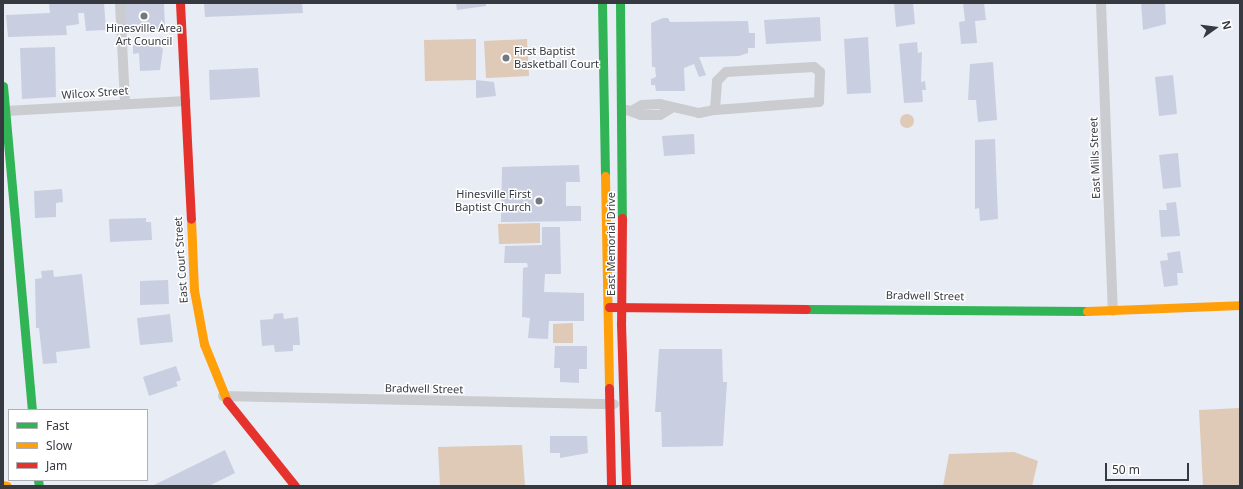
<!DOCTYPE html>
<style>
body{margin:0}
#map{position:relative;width:1243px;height:489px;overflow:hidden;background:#e8ecf5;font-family:"Noto Sans",sans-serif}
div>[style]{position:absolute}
.green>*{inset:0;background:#dfc9b7}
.round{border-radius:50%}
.building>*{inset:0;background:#c9cfe1}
.street>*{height:10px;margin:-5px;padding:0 5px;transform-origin:5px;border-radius:5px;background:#cbccd0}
.fast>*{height:9px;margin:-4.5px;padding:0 4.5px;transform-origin:4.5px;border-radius:4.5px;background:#30b455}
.slow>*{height:9px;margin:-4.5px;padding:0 4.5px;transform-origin:4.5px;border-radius:4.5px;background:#ff9f0a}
.jam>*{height:9px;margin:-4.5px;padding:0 4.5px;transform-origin:4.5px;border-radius:4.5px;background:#e5322d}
.dots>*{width:11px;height:11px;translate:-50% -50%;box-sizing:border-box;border:2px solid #fff;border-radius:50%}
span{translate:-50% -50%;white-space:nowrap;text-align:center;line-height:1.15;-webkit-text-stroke:3px #fff;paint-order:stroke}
.poi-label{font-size:11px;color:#363940}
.left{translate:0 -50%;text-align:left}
.right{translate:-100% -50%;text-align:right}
.street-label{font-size:11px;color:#363940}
.frame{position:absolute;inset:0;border:4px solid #363940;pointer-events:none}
.legend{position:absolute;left:8px;top:409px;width:140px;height:72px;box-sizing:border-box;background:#fff;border:1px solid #afb0b3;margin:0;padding:5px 7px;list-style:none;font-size:12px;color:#363940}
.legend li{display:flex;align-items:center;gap:8px;height:20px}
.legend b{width:20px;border:1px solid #afb0b3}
.north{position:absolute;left:1195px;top:8px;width:40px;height:40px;-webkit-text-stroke:3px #fff;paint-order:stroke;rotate:76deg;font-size:11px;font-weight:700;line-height:16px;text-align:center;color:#363940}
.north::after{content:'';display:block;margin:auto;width:14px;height:18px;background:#363940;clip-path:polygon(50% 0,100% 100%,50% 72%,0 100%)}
.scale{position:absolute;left:1105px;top:463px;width:84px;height:18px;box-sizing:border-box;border:2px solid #363940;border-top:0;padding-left:5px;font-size:12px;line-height:14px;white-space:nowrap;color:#363940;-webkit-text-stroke:3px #fff;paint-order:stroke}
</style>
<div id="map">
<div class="green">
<div style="clip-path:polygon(476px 39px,476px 80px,425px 81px,424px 40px)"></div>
<div style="clip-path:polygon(527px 39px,529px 76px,486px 78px,484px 41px)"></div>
<div class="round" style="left:900px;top:114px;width:14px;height:14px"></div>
<div style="clip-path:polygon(540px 223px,540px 243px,499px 244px,498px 224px)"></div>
<div style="clip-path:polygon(573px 323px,573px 343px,553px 343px,553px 324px)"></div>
<div style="clip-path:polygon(1240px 408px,1240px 486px,1203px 486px,1199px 410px)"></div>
<div style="clip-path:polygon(522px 445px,525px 486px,440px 486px,438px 447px)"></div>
<div style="clip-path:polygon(1014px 452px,1038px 461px,1032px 486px,943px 486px,949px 454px)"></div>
</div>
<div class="building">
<div style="clip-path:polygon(49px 3px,104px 3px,106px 30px,86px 31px,84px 13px,78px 13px,79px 24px,66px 26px,67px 35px,8px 37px,6px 15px,50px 13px)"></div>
<div style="clip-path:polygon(123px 3px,164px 3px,165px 29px,124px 33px)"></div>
<div style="clip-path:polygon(204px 3px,302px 3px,303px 13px,205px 17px)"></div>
<div style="clip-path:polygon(456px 3px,486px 3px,486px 6px,457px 10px)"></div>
<div style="clip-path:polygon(894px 3px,913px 3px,915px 24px,896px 27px)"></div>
<div style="clip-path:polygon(963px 3px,984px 3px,986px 20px,975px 21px,977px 43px,961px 44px,959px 22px,965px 21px)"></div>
<div style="clip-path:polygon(1141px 3px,1165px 3px,1166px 24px,1143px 30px)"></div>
<div style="clip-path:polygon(820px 17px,821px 41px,766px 44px,764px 20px)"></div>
<div style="clip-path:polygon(663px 18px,668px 18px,670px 22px,748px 21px,749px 33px,755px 33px,755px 48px,748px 48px,748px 53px,739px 56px,699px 57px,706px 75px,699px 77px,694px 64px,684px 68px,685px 91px,656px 91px,655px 85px,651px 85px,651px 79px,656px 77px,655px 67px,652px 67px,651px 23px)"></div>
<div style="clip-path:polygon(868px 37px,871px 93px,847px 94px,844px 39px)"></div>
<div style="clip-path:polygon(917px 42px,918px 53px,922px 52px,921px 82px,925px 81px,926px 90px,922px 90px,923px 102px,904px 103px,899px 44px)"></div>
<div style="clip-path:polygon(158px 44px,163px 49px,160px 70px,140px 71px,139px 53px,133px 54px,133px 45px)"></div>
<div style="clip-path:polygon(55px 47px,56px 97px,22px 99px,20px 48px)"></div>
<div style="clip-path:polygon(993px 62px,997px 120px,978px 122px,976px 100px,968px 100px,970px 64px)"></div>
<div style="clip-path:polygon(258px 68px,260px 97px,210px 100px,209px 70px)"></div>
<div style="clip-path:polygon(1173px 75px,1177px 114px,1159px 116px,1155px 77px)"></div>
<div style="clip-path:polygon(476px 80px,494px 82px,496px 96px,476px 98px)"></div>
<div style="clip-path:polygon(694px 134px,695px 154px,664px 156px,662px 136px)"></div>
<div style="clip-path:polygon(995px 139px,998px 219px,980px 221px,979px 208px,975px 209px,975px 140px)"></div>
<div style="clip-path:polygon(1178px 153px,1181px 187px,1163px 189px,1159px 155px)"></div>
<div style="clip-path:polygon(579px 165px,580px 182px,566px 182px,566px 206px,581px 206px,581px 221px,501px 222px,502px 167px)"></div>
<div style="clip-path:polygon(62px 189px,63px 202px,56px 203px,56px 217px,35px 218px,34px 191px)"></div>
<div style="clip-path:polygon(1176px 202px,1180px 236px,1161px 237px,1159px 210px,1167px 210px,1166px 203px)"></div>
<div style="clip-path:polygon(146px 218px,146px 222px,151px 222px,152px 240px,110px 242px,109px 219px)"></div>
<div style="clip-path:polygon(542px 227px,560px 227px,561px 274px,545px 274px,544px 292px,584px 293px,584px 321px,549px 321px,548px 339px,528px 338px,530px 318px,522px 317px,523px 268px,528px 267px,527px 263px,504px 263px,505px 246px,542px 245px)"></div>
<div style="clip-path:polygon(1180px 251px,1183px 273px,1177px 273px,1178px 285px,1164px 287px,1160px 261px,1168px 260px,1167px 253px)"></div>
<div style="clip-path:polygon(53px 270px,54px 277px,82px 274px,90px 348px,56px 352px,57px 363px,43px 364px,39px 328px,36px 328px,35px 279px,42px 278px,41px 271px)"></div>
<div style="clip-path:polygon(168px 280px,169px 304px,140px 305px,140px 281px)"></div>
<div style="clip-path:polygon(283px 313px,284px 319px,298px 317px,300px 345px,293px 345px,293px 351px,275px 352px,274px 345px,262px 346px,260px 320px,273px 319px,274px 314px)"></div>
<div style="clip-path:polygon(170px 314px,173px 342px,140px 345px,137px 318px)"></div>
<div style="clip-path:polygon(555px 346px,587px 346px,587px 369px,579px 369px,579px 383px,560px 382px,560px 368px,554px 368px)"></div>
<div style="clip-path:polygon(659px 349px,722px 349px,723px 382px,727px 382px,723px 446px,662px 447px,661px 412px,655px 412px)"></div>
<div style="clip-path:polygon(176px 366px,181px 380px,176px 382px,178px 386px,149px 396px,143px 377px)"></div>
<div style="clip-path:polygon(550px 436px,587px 436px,588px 453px,560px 458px,560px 453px,550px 453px)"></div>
<div style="clip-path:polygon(225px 450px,235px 473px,209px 486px,152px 486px)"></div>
</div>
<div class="street">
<div style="left:120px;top:3px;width:100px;rotate:87.1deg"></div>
<div style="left:1101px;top:3px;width:308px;rotate:87.8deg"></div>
<div style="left:627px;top:110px;width:15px;rotate:20deg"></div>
<div style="left:641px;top:115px;width:19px"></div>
<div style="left:660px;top:115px;width:12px;rotate:-31deg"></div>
<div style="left:633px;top:110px;width:10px;rotate:-29deg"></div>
<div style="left:642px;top:105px;width:18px;rotate:-3deg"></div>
<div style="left:660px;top:104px;width:40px;rotate:13deg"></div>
<div style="left:699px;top:113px;width:16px;rotate:-11deg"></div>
<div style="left:715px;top:110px;width:29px;rotate:-86deg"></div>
<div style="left:717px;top:81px;width:13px;rotate:-45deg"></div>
<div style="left:726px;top:72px;width:88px;rotate:-3.3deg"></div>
<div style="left:814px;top:67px;width:8px;rotate:40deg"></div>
<div style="left:820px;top:72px;width:30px;rotate:92deg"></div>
<div style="left:819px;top:102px;width:104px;rotate:175.6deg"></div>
<div style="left:6px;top:111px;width:180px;rotate:-3.2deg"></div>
<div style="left:223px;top:396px;width:391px;rotate:1.2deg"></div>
</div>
<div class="fast">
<div style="left:602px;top:3px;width:173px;rotate:89deg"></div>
<div style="left:620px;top:3px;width:215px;rotate:89.5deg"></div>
<div style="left:3px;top:86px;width:325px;rotate:84.9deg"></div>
<div style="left:806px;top:309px;width:281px;rotate:0.4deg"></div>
<div style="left:38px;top:480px;width:6px;rotate:81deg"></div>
</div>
<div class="slow">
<div style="left:605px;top:176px;width:212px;rotate:88.9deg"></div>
<div style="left:191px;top:219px;width:71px;rotate:87.6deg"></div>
<div style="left:194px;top:290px;width:55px;rotate:79.5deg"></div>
<div style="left:204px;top:344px;width:61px;rotate:68deg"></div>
<div style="left:1087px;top:311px;width:153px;rotate:-2.2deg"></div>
<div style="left:3px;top:485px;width:4px;rotate:14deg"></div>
</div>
<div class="jam">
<div style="left:180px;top:3px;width:216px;rotate:87.1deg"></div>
<div style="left:622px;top:218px;width:105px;rotate:90.5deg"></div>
<div style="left:621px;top:323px;width:163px;rotate:88.2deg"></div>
<div style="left:609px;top:307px;width:197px;rotate:0.6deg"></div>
<div style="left:609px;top:388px;width:98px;rotate:88.8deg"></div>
<div style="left:227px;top:401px;width:109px;rotate:51.3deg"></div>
</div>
<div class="dots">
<div style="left:144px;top:16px;background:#74787f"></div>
<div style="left:506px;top:58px;background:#74787f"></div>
<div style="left:539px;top:201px;background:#74787f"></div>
</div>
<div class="poi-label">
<span style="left:144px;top:35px">Hinesville Area<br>Art Council</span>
<span class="left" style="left:514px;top:58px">First Baptist<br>Basketball Court</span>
<span class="right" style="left:531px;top:201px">Hinesville First<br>Baptist Church</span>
</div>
<div class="street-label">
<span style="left:95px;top:93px;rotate:-4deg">Wilcox Street</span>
<span style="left:1095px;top:158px;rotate:-92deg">East Mills Street</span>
<span style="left:611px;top:244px;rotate:-90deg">East Memorial Drive</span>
<span style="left:181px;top:260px;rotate:-94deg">East Court Street</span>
<span style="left:925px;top:296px;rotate:1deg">Bradwell Street</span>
<span style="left:424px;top:389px;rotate:1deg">Bradwell Street</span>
</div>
<div class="frame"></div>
<ul class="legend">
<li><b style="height:5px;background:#30b455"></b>Fast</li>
<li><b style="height:5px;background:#ff9f0a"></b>Slow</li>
<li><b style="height:5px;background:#e5322d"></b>Jam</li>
</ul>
<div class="north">N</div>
<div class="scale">50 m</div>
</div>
